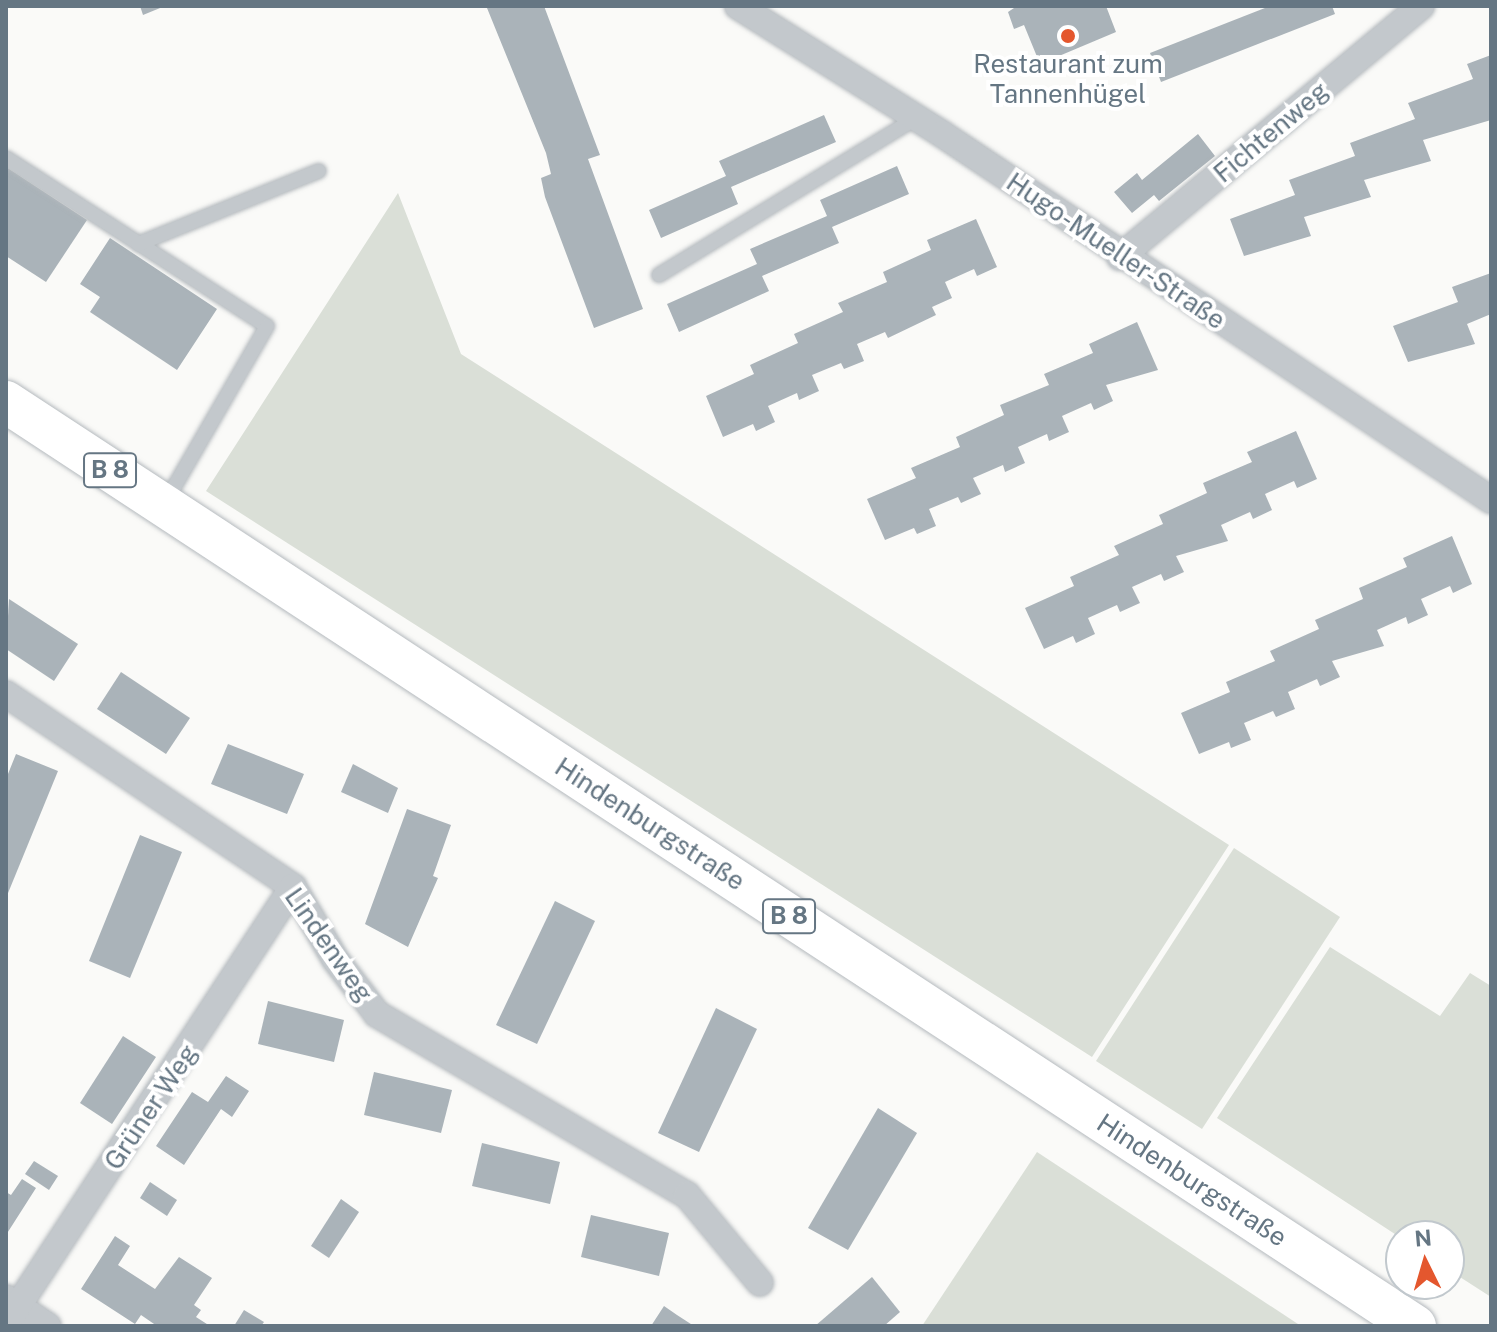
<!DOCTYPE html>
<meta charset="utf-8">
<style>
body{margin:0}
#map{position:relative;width:1497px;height:1332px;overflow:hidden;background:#fafaf8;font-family:"Public Sans",sans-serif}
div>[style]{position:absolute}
.green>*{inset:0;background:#dadfd7}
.building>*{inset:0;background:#aab3b9}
.roads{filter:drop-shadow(0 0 2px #b5babe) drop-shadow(0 0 2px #b5babe)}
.lane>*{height:14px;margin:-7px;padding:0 7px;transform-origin:7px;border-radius:7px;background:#c3c8cc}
.street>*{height:26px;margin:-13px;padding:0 13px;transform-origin:13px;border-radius:13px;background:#c3c8cc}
.primary>*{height:42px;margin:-21px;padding:0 21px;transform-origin:21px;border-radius:21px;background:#fff}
.dots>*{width:22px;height:22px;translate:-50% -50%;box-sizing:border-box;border:4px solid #fff;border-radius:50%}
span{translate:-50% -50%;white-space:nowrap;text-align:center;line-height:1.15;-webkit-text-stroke:8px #fff;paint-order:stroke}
.shield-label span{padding:2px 6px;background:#fff;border:2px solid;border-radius:6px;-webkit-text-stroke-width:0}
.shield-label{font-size:24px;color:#657683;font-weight:700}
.poi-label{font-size:26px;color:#657683}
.street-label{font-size:26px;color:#657683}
.frame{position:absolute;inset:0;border:8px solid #657683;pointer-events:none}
.north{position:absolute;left:1385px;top:1220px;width:80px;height:80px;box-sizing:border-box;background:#fff;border:2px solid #c1c8cd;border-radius:50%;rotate:355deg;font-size:22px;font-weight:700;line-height:32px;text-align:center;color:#657683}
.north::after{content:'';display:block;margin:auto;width:28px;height:36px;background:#e4572e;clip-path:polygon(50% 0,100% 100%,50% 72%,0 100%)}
</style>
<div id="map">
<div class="green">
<div style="clip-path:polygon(398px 193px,461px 354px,1229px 845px,1092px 1057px,206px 491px)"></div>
<div style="clip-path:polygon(1234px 848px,1340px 917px,1202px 1129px,1096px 1061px)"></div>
<div style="clip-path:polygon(1330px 947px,1440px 1016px,1470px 973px,1491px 986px,1491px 1297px,1449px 1270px,1449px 1236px,1401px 1238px,1217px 1118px)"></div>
<div style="clip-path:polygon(1037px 1152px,1301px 1326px,922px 1326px)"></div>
</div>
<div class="building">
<div style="clip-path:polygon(140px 6px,165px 6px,143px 15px)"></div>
<div style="clip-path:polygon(544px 6px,600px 155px,588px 159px,643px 309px,594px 328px,545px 197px,541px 178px,551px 174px,546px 153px,487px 8px)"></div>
<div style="clip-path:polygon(1017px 6px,1106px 6px,1116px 32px,1040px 64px,1024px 25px,1014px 29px,1008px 12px)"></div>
<div style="clip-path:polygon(1270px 6px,1332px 6px,1335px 14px,1161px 82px,1150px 53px)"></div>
<div style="clip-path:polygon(1491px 55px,1491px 120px,1423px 140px,1431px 161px,1364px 180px,1371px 197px,1304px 217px,1311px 236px,1244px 256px,1230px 219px,1295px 195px,1289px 180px,1355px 156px,1350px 143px,1415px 119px,1408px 103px,1473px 79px,1467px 64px)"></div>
<div style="clip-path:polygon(824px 115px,836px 142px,731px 187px,738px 204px,661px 238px,649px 210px,726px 176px,719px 161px)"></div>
<div style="clip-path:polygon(1198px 134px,1215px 156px,1159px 201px,1154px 195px,1132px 213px,1114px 192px,1137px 173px,1142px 180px)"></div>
<div style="clip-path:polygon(897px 166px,909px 194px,832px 227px,839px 243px,762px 276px,769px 291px,679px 332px,667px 304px,757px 264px,750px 249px,827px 216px,820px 200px)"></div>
<div style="clip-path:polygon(6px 167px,87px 220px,46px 282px,6px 256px)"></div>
<div style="clip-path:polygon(976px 219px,997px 267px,977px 276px,974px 269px,945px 282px,952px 298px,932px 307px,936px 315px,888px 338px,885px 332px,857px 344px,864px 361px,844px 369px,841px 363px,812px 375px,819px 391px,799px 400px,797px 393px,768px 406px,775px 422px,756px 431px,753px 424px,723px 437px,706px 396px,754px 374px,750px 365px,798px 343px,794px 334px,843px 312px,838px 303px,887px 282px,883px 272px,931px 250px,927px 240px)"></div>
<div style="clip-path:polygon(110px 238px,217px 309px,177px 370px,90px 312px,100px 297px,80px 284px)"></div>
<div style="clip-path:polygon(1491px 273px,1491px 314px,1467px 324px,1475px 344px,1408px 362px,1393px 326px,1458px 302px,1452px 287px)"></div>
<div style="clip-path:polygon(1137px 322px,1158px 370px,1106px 385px,1113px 401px,1094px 410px,1091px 403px,1062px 416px,1069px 432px,1049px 441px,1047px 434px,1018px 447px,1025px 463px,1005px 472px,1003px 465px,973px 478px,981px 494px,961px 503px,958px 497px,929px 509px,936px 526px,917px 534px,914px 528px,885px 540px,867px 499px,916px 478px,911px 468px,960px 447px,956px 437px,1004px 415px,1000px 405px,1049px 385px,1044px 374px,1093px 353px,1089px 344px)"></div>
<div style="clip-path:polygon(1296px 431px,1317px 479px,1297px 488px,1294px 481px,1265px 494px,1272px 510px,1253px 519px,1250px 512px,1221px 525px,1228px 541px,1176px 556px,1184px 572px,1164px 581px,1161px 574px,1132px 587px,1140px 603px,1120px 612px,1117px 605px,1088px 618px,1095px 634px,1076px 643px,1073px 636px,1044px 649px,1025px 608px,1074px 586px,1070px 577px,1119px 555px,1114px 546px,1163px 524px,1159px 515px,1207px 493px,1203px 483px,1252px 462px,1247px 452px)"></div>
<div style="clip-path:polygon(1452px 536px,1472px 584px,1453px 593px,1450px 586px,1421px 599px,1428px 615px,1408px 624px,1406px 617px,1377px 630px,1384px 646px,1332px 661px,1340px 677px,1320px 686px,1317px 679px,1288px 692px,1295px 709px,1276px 717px,1273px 711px,1244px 723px,1251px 740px,1231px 748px,1229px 742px,1199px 754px,1181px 713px,1230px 692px,1226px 682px,1275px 661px,1270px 651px,1319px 629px,1315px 620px,1363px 599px,1359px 588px,1407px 567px,1403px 558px)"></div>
<div style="clip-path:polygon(9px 599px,78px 644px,54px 681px,6px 649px)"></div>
<div style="clip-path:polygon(121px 672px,190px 718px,166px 754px,97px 709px)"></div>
<div style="clip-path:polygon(228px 744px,304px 774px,287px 814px,211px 784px)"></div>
<div style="clip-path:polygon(16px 754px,58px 771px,6px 898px,6px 779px)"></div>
<div style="clip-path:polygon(353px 764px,398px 788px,388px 813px,341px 792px)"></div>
<div style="clip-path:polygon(407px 809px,451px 825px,433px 876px,438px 878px,408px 947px,365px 924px)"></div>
<div style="clip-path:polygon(140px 835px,182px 852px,130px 978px,89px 961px)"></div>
<div style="clip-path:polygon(555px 901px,595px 921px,537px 1044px,496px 1025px)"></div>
<div style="clip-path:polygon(268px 1001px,344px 1020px,334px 1062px,258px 1044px)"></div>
<div style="clip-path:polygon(716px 1008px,757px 1029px,699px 1152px,658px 1133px)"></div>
<div style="clip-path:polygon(123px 1036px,156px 1057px,112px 1124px,80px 1103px)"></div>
<div style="clip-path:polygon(374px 1072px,452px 1090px,441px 1133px,364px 1115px)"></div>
<div style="clip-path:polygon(226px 1076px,249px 1091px,232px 1117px,221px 1109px,184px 1165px,156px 1146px,192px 1092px,208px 1102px)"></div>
<div style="clip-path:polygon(878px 1108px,917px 1133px,848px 1250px,808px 1228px)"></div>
<div style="clip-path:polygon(482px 1143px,560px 1162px,550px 1204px,472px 1186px)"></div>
<div style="clip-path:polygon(34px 1161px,58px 1176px,49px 1190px,25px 1174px)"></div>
<div style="clip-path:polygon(22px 1179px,36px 1188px,6px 1235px,6px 1192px,11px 1195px)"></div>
<div style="clip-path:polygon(150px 1182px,177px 1200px,167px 1216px,140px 1198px)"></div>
<div style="clip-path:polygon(341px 1199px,359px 1212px,329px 1258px,311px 1246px)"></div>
<div style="clip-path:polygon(591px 1215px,669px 1233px,659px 1276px,581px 1257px)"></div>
<div style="clip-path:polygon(115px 1236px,130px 1246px,118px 1265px,155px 1289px,179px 1257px,212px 1278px,194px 1305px,201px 1310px,196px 1317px,210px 1326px,157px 1326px,141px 1315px,135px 1324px,81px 1289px)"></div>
<div style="clip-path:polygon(872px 1277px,900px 1312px,884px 1326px,815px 1326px)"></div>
<div style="clip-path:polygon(664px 1306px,677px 1315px,694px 1326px,651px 1326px)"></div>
<div style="clip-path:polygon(244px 1310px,264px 1322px,261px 1326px,234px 1326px)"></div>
</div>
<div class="roads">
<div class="lane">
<div style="left:6px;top:158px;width:310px;rotate:32.8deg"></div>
<div style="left:267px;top:326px;width:202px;rotate:120deg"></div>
<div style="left:138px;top:244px;width:195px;rotate:-22deg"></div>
<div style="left:659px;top:275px;width:301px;rotate:-31.4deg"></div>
</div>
<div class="street">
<div style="left:738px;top:6px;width:241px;rotate:32.1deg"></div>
<div style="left:942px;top:134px;width:660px;rotate:33.69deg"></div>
<div style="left:1120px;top:257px;width:392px;rotate:-39.8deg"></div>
<div style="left:6px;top:694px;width:346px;rotate:33.9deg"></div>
<div style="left:293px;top:887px;width:83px;rotate:59.7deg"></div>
<div style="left:335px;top:959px;width:69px;rotate:52.6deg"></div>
<div style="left:377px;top:1014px;width:359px;rotate:30.3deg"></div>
<div style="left:687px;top:1195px;width:114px;rotate:50.3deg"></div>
<div style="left:6px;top:1298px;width:50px;rotate:33.7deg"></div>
<div style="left:6px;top:1324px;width:523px;rotate:-56.71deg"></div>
</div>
<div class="primary">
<div style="left:6px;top:402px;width:1685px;rotate:33.26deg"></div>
</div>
</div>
<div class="dots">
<div style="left:1068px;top:36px;background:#e4572e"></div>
</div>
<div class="shield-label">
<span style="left:110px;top:470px">B 8</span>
<span style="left:789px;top:916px">B 8</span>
</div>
<div class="poi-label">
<span style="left:1068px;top:79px">Restaurant zum<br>Tannenhügel</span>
</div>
<div class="street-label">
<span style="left:1271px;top:132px;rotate:-40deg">Fichtenweg</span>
<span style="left:1116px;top:251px;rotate:34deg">Hugo-Mueller-Straße</span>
<span style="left:650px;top:824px;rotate:33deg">Hindenburgstraße</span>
<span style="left:329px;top:945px;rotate:55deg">Lindenweg</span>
<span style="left:151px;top:1107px;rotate:-56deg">Grüner Weg</span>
<span style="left:1192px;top:1180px;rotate:33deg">Hindenburgstraße</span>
</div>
<div class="frame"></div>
<div class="north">N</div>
</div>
